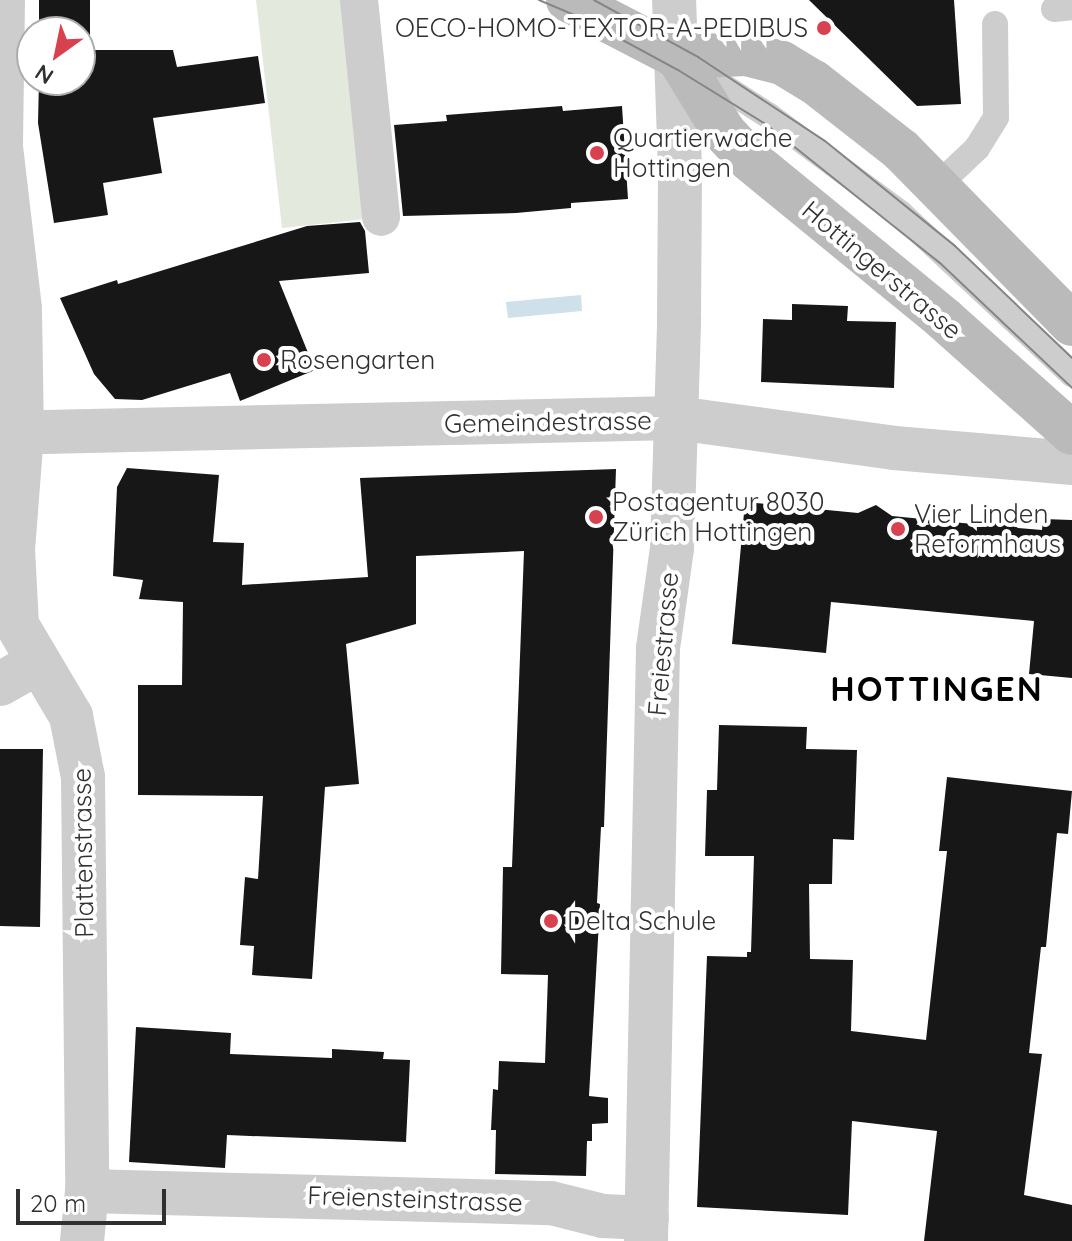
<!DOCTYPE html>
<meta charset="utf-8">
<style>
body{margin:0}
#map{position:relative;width:1072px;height:1241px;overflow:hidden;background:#fff;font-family:Quicksand,sans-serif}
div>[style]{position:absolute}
.green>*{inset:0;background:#e4e9dd}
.water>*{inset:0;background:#cee0ea}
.building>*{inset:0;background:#171717}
.service>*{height:26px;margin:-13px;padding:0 13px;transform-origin:13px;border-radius:13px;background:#cdcdcd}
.pedestrian>*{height:38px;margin:-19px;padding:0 19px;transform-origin:19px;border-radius:19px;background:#cdcdcd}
.minor>*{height:44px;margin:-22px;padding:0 22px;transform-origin:22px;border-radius:22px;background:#cdcdcd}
.secondary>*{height:44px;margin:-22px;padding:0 22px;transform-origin:22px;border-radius:22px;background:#bababa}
.tram>*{height:2px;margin:-1px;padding:0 1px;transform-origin:1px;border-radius:1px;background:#858585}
.dots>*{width:22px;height:22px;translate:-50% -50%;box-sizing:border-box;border:4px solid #fff;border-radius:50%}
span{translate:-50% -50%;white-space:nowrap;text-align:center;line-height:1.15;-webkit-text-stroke:8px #fff;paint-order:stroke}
.poi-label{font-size:26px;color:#303030}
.right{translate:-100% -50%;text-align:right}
.left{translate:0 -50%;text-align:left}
.street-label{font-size:26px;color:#303030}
.district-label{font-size:34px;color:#000;font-weight:700;letter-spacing:2px}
.north{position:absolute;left:16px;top:16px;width:80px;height:80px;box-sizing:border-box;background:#fff;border:2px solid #acacac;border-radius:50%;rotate:213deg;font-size:22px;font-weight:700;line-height:32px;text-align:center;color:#303030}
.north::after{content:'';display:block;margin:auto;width:28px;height:36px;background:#d84250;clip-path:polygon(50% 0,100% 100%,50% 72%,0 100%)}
.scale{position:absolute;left:16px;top:1189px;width:150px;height:36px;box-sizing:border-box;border:4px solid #303030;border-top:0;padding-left:10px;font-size:24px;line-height:28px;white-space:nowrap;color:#303030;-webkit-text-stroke:6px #fff;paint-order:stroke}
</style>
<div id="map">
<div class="green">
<div style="clip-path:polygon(256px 0,347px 0,366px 219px,282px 228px)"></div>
</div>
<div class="water">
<div style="clip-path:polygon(581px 295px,582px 311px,508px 318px,506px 302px)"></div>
</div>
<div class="building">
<div style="clip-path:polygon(39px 0,90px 0,90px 50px,173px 50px,177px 67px,258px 56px,265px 103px,153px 118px,162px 173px,103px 183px,108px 215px,54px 223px,38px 123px,39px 80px,80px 80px,80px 32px,39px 32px)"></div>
<div style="clip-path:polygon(809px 0,954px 0,961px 104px,917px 106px)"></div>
<div style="clip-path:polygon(562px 106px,563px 111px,622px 106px,628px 199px,571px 203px,571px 208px,516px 213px,403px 216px,394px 125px,447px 121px,446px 115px)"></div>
<div style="clip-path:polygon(360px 222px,365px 231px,369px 273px,279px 281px,315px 370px,240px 401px,230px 373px,142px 400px,115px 399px,94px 374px,60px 298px,117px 280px,118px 284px,307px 226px)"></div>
<div style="clip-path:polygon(792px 304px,848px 306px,847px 321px,896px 322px,894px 388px,761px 382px,763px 319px,792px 320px)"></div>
<div style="clip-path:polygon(127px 468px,219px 475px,213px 542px,244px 543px,242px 585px,368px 577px,360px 478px,616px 469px,604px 827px,601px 827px,597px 903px,600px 904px,589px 1096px,608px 1098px,608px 1123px,592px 1124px,592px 1141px,587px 1141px,586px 1176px,495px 1174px,496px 1130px,491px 1130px,493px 1089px,498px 1090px,499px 1061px,545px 1063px,548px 975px,501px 974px,503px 867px,512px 867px,524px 551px,416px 556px,416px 624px,346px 644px,359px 784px,325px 787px,312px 979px,252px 975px,254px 946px,240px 945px,245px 877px,258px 879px,263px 796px,138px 795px,138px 685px,182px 685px,183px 602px,139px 599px,143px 580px,113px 576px,117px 487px)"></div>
<div style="clip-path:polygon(745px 502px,858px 513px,876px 505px,892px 516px,983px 525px,1002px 518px,1018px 528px,1042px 530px,1043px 519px,1072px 520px,1072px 678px,1029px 674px,1034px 621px,831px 602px,826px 653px,732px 644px)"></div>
<div style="clip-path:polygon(719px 725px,807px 727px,806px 749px,857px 750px,854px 840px,833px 839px,832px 884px,809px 884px,810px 959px,853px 960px,851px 1031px,926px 1040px,947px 851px,939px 851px,947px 777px,1072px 791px,1068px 834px,1057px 833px,1046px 947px,1041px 947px,1029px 1053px,1042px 1054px,1024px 1195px,1072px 1205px,1072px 1241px,924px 1241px,937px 1131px,852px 1121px,848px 1215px,697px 1207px,707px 956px,747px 957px,747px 952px,751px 952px,754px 856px,705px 856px,707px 790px,717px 790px)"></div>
<div style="clip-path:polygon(0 749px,43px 749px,40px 927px,0 926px)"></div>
<div style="clip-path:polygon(136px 1027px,231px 1033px,230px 1054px,332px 1058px,332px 1049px,384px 1052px,383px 1059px,410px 1060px,406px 1142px,227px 1135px,225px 1168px,129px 1162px)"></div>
</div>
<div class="service">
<div style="left:1054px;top:9px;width:18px;rotate:-6deg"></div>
<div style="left:693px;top:67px;width:90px;rotate:32.8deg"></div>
<div style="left:769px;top:116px;width:163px;rotate:36.5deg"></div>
<div style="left:900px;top:213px;width:236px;rotate:43.1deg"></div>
<div style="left:937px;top:186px;width:55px;rotate:-43.5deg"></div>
<div style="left:977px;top:148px;width:36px;rotate:-58deg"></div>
<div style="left:996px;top:117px;width:93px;rotate:-90.6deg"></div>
</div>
<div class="pedestrian">
<div style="left:359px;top:0;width:218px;rotate:84.2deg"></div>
</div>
<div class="minor">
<div style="left:3px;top:0;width:147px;rotate:90.8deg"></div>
<div style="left:1px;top:147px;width:163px;rotate:83.3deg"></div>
<div style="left:20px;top:309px;width:124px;rotate:89.1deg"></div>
<div style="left:22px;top:433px;width:116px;rotate:94.4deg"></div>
<div style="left:13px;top:549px;width:76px;rotate:87deg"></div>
<div style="left:17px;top:625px;width:106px;rotate:59.3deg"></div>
<div style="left:71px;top:716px;width:62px;rotate:78.9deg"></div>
<div style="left:83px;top:777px;width:414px;rotate:89.4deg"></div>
<div style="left:87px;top:1191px;width:50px;rotate:95.7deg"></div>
<div style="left:0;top:433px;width:676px;rotate:-1.27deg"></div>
<div style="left:676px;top:418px;width:220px;rotate:7.8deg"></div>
<div style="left:894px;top:448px;width:179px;rotate:4.8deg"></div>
<div style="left:0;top:684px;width:43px;rotate:-29.6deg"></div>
<div style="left:87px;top:1191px;width:464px;rotate:1.5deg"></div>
<div style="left:551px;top:1203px;width:54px;rotate:14deg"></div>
<div style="left:603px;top:1216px;width:44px;rotate:2.6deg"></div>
<div style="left:646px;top:1241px;width:593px;rotate:-88.84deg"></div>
<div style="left:658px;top:648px;width:101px;rotate:-82deg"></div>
<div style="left:672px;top:548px;width:229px;rotate:-88.2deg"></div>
<div style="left:679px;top:319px;width:150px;rotate:-89.6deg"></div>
<div style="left:680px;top:169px;width:169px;rotate:-92deg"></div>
</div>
<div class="secondary">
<div style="left:568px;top:0;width:124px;rotate:27.4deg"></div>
<div style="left:678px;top:57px;width:68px;rotate:-2.5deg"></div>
<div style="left:746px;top:54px;width:37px;rotate:14deg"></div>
<div style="left:782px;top:63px;width:37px;rotate:31deg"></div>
<div style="left:814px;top:82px;width:110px;rotate:38deg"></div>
<div style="left:901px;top:150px;width:244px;rotate:45.5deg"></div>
<div style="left:678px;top:57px;width:88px;rotate:58.5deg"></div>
<div style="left:724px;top:132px;width:38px;rotate:47deg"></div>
<div style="left:750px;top:160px;width:251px;rotate:39.3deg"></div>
<div style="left:944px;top:319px;width:171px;rotate:41.7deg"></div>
</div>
<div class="tram">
<div style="left:539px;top:0;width:49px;rotate:22.9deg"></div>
<div style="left:584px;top:19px;width:107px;rotate:28.5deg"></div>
<div style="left:678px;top:70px;width:105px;rotate:31.7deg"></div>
<div style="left:767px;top:125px;width:221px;rotate:38.6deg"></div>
<div style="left:940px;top:263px;width:182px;rotate:43.4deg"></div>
<div style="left:594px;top:0;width:119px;rotate:28.7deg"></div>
<div style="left:698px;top:57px;width:152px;rotate:33.5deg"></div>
<div style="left:825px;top:141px;width:167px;rotate:38.9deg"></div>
<div style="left:955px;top:246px;width:162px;rotate:43.7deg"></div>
</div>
<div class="dots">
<div style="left:824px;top:28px;background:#d84250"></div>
<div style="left:597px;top:153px;background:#d84250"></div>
<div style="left:264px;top:360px;background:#d84250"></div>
<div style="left:596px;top:517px;background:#d84250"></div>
<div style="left:898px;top:529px;background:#d84250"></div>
<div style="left:551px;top:921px;background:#d84250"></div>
</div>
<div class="poi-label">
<span class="right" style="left:808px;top:28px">OECO-HOMO-TEXTOR-A-PEDIBUS</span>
<span class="left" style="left:613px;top:153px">Quartierwache<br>Hottingen</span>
<span class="left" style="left:280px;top:360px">Rosengarten</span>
<span class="left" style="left:612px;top:517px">Postagentur 8030<br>Zürich Hottingen</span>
<span class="left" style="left:914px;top:529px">Vier Linden<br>Reformhaus</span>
<span class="left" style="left:567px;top:921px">Delta Schule</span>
</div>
<div class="street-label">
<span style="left:882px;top:270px;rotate:40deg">Hottingerstrasse</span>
<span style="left:548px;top:422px;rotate:-1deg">Gemeindestrasse</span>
<span style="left:663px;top:644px;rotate:-85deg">Freiestrasse</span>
<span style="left:83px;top:853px;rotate:-91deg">Plattenstrasse</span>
<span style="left:415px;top:1199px;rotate:2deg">Freiensteinstrasse</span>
</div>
<div class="district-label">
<span style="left:937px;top:689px">HOTTINGEN</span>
</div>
<div class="north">N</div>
<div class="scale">20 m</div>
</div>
